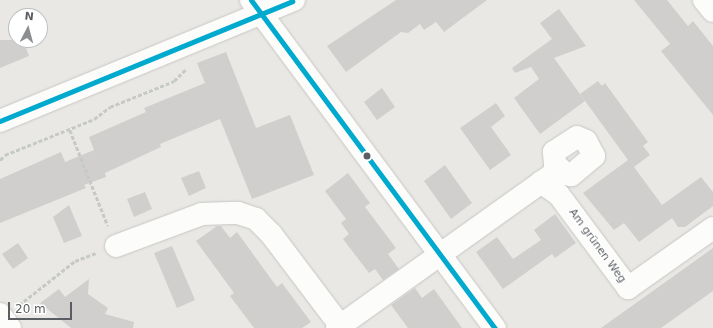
<!DOCTYPE html>
<meta charset="utf-8">
<style>
body{margin:0}
#map{position:relative;width:713px;height:328px;overflow:hidden;background:#eae8e4;font-family:"DejaVu Sans",sans-serif}
div>[style]{position:absolute}
.building>*{inset:0;background:#d1cfce}
.path>*{height:2.5px;margin-top:-1.25px;transform-origin:0;background:repeating-linear-gradient(90deg,#c5cac7 0 4px,transparent 0 6px)}
.roads{filter:drop-shadow(0 0 1px #c6c7c6) drop-shadow(0 0 1px #c6c7c6)}
.minor>*{height:22px;margin:-11px;padding:0 11px;transform-origin:11px;border-radius:11px;background:#fcfcfb}
.secondary>*{height:22px;margin:-11px;padding:0 11px;transform-origin:11px;border-radius:11px;background:#fcfcfb}
.bus-1>*{height:5px;margin:-2.5px;padding:0 2.5px;transform-origin:2.5px;border-radius:2.5px;background:#00a9ce}
.dots>*{width:11px;height:11px;translate:-50% -50%;box-sizing:border-box;border:2px solid #fff;border-radius:50%}
span{translate:-50% -50%;white-space:nowrap;text-align:center;line-height:1.15;-webkit-text-stroke:3px #fff;paint-order:stroke}
.street-label{font-size:11px;color:#5a5e62}
.north{position:absolute;left:8px;top:8px;width:40px;height:40px;box-sizing:border-box;background:#fff;border:1px solid #bdbfc0;border-radius:50%;rotate:6deg;font-size:11px;font-weight:700;line-height:16px;text-align:center;color:#5a5e62}
.north::after{content:'';display:block;margin:auto;width:14px;height:18px;background:#8c8e90;clip-path:polygon(50% 0,100% 100%,50% 72%,0 100%)}
.scale{position:absolute;left:8px;top:302px;width:64px;height:18px;box-sizing:border-box;border:2px solid #5a5e62;border-top:0;padding-left:5px;font-size:12px;line-height:14px;white-space:nowrap;color:#5a5e62;-webkit-text-stroke:3px #fff;paint-order:stroke}
</style>
<div id="map">
<div class="building">
<div style="clip-path:polygon(396px 0,487px 0,444px 32px,436px 22px,424px 30px,420px 24px,408px 33px,401px 32px,346px 72px,327px 46px)"></div>
<div style="clip-path:polygon(634px 0,667px 0,688px 26px,693px 21px,713px 46px,713px 115px,661px 51px,670px 44px)"></div>
<div style="clip-path:polygon(559px 9px,586px 46px,554px 58px,585px 101px,540px 134px,514px 98px,539px 79px,531px 67px,515px 73px,512px 68px,552px 39px,540px 23px)"></div>
<div style="clip-path:polygon(0 40px,23px 40px,29px 56px,0 68px)"></div>
<div style="clip-path:polygon(226px 52px,256px 128px,290px 115px,314px 175px,252px 199px,220px 119px,160px 144px,161px 147px,105px 173px,106px 177px,84px 185px,86px 188px,0 223px,0 179px,61px 152px,65px 162px,94px 150px,89px 137px,146px 112px,144px 108px,205px 83px,197px 63px)"></div>
<div style="clip-path:polygon(598px 81px,602px 86px,605px 83px,648px 142px,643px 146px,650px 155px,634px 167px,662px 205px,701px 177px,713px 192px,713px 206px,685px 227px,678px 227px,672px 218px,639px 242px,624px 223px,614px 230px,583px 193px,628px 160px,580px 94px)"></div>
<div style="clip-path:polygon(382px 88px,395px 107px,377px 120px,364px 102px)"></div>
<div style="clip-path:polygon(496px 103px,505px 116px,491px 127px,511px 155px,490px 170px,460px 128px)"></div>
<div style="clip-path:polygon(445px 165px,472px 203px,451px 219px,424px 181px)"></div>
<div style="clip-path:polygon(199px 171px,206px 188px,189px 196px,181px 178px)"></div>
<div style="clip-path:polygon(348px 173px,370px 203px,365px 207px,396px 248px,388px 254px,399px 269px,383px 280px,375px 269px,369px 273px,343px 239px,349px 234px,341px 223px,346px 219px,325px 191px)"></div>
<div style="clip-path:polygon(145px 192px,152px 209px,134px 217px,127px 199px)"></div>
<div style="clip-path:polygon(69px 205px,82px 236px,64px 243px,53px 217px)"></div>
<div style="clip-path:polygon(555px 214px,576px 243px,555px 258px,552px 254px,503px 289px,476px 252px,497px 237px,513px 259px,541px 240px,534px 230px)"></div>
<div style="clip-path:polygon(217px 226px,221px 226px,230px 238px,237px 232px,277px 287px,282px 283px,311px 322px,302px 328px,254px 328px,230px 296px,234px 293px,196px 241px)"></div>
<div style="clip-path:polygon(18px 243px,28px 258px,13px 269px,2px 254px)"></div>
<div style="clip-path:polygon(172px 246px,195px 300px,177px 308px,154px 253px)"></div>
<div style="clip-path:polygon(713px 248px,713px 291px,661px 328px,601px 328px)"></div>
<div style="clip-path:polygon(89px 279px,88px 294px,108px 308px,105px 314px,134px 322px,133px 328px,71px 328px,40px 303px,59px 289px,65px 297px)"></div>
<div style="clip-path:polygon(415px 288px,422px 298px,434px 289px,462px 328px,408px 328px,391px 305px)"></div>
</div>
<div class="path">
<div style="left:70px;top:130px;width:103px;rotate:68.4deg"></div>
<div style="left:0;top:160px;width:7px;rotate:-45deg"></div>
<div style="left:5px;top:155px;width:96px;rotate:-22deg"></div>
<div style="left:94px;top:119px;width:20px;rotate:-37deg"></div>
<div style="left:110px;top:107px;width:69px;rotate:-22.1deg"></div>
<div style="left:174px;top:81px;width:16px;rotate:-45deg"></div>
<div style="left:19px;top:305px;width:71px;rotate:-38.2deg"></div>
<div style="left:75px;top:261px;width:22px;rotate:-21deg"></div>
</div>
<div class="roads">
<div class="minor">
<div style="left:251px;top:0;width:409px;rotate:53.4deg"></div>
<div style="left:704px;top:0;width:14px;rotate:51deg"></div>
<div style="left:577px;top:137px;width:10px;rotate:24deg"></div>
<div style="left:586px;top:141px;width:17px;rotate:62deg"></div>
<div style="left:594px;top:156px;width:30px;rotate:140deg"></div>
<div style="left:571px;top:175px;width:6px;rotate:-171deg"></div>
<div style="left:565px;top:174px;width:14px;rotate:-135deg"></div>
<div style="left:555px;top:164px;width:12px;rotate:-95deg"></div>
<div style="left:554px;top:152px;width:27px;rotate:-33deg"></div>
<div style="left:541px;top:182px;width:22px;rotate:36deg"></div>
<div style="left:559px;top:195px;width:116px;rotate:53.4deg"></div>
<div style="left:628px;top:288px;width:104px;rotate:-35.2deg"></div>
<div style="left:116px;top:246px;width:92px;rotate:-20.4deg"></div>
<div style="left:202px;top:214px;width:36px;rotate:-2deg"></div>
<div style="left:238px;top:213px;width:19px;rotate:18deg"></div>
<div style="left:256px;top:219px;width:21px;rotate:45deg"></div>
<div style="left:271px;top:234px;width:118px;rotate:52.9deg"></div>
<div style="left:0;top:314px;width:17px;rotate:54deg"></div>
<div style="left:337px;top:328px;width:274px;rotate:-35.5deg"></div>
</div>
<div class="secondary">
<div style="left:0;top:121px;width:318px;rotate:-22.4deg"></div>
</div>
</div>
<div class="bus-1">
<div style="left:251px;top:0;width:409px;rotate:53.4deg"></div>
<div style="left:0;top:121px;width:316px;rotate:-22.3deg"></div>
</div>
<div class="dots">
<div style="left:367px;top:156px;background:#5a5e62"></div>
</div>
<div class="street-label">
<span style="left:597px;top:246px;rotate:54deg">Am grünen Weg</span>
</div>
<div class="north">N</div>
<div class="scale">20 m</div>
</div>
